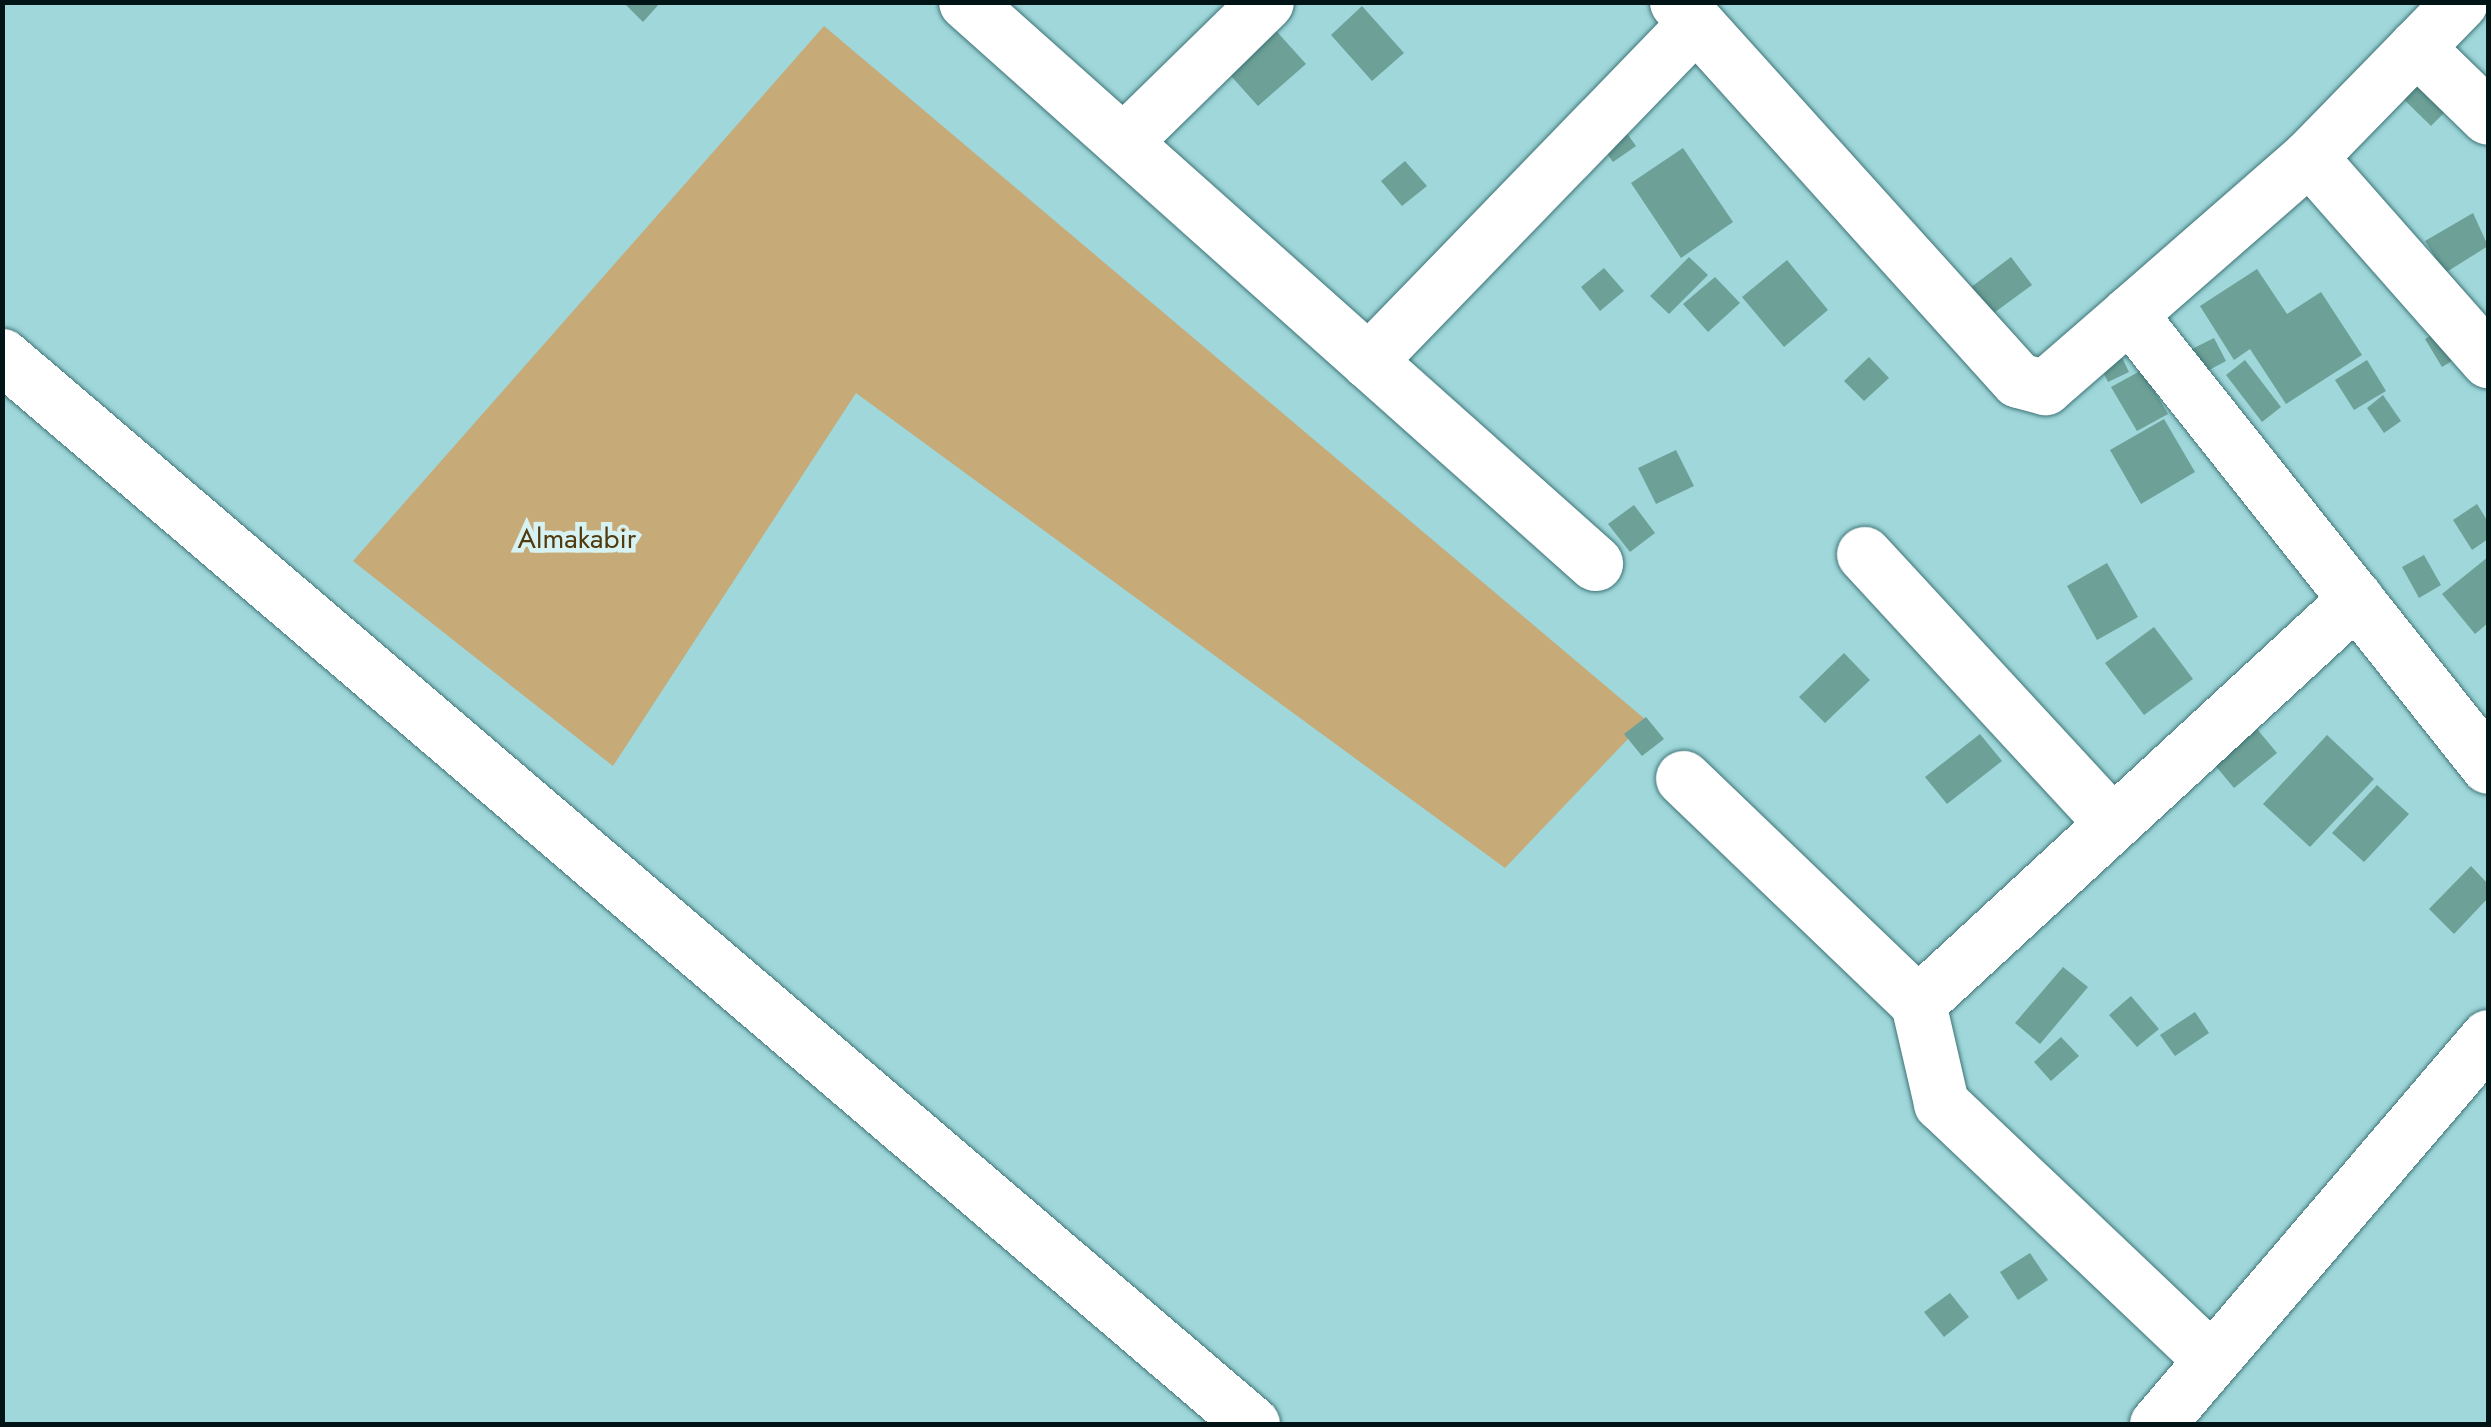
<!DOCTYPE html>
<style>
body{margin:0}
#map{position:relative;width:2491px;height:1427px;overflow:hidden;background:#9fd7da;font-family:Jost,sans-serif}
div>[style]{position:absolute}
.green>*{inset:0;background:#c6aa78}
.building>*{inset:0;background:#6da096}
.roads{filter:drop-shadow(0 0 2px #3e7376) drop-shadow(0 0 2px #3e7376)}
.minor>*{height:55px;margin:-27.5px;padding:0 27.5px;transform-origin:27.5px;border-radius:27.5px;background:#fff}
span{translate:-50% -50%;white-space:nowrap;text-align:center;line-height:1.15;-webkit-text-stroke:9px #d7f2f3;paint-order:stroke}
.park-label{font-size:28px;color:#513a0d}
.frame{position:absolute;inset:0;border:5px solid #011517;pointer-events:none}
</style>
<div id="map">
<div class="green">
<div style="clip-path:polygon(824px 26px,1646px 720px,1505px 868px,856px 393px,613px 766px,353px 561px)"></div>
</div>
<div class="building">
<div style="clip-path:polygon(623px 2px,661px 2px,643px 22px)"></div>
<div style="clip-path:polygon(1362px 6px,1404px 53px,1372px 81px,1331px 35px)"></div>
<div style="clip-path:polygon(1262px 15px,1306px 64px,1258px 106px,1214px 57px)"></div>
<div style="clip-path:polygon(2407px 62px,2452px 105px,2431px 126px,2387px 83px)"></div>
<div style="clip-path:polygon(1619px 122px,1636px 146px,1613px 162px,1596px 138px)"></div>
<div style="clip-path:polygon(1683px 148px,1733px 222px,1681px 258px,1631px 183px)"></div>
<div style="clip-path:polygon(1405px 161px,1427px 186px,1402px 206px,1381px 181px)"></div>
<div style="clip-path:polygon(2473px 213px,2488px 246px,2445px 273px,2425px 241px)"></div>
<div style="clip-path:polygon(1689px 257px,1708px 275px,1669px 314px,1650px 296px)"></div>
<div style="clip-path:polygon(2011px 257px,2032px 285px,1991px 315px,1970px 288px)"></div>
<div style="clip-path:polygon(1787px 260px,1828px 310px,1784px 347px,1742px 297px)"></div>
<div style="clip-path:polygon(1604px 268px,1624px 291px,1600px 311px,1581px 287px)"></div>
<div style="clip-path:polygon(2257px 269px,2287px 314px,2321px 292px,2362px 355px,2286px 404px,2250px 349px,2234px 360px,2200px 306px)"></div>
<div style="clip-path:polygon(1715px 277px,1740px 303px,1708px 332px,1683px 304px)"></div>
<div style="clip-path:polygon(2449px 325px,2465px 353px,2442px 367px,2425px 339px)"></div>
<div style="clip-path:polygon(2214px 338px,2226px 361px,2194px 378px,2182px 354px)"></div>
<div style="clip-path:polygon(2116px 345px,2129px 372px,2108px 382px,2095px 356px)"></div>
<div style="clip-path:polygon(1869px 357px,1889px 378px,1864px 401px,1844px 381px)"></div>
<div style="clip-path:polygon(2245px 360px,2281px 407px,2262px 422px,2226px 375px)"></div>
<div style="clip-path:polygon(2367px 360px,2386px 391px,2354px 410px,2335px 380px)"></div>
<div style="clip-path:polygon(2142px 370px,2168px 414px,2137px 431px,2111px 387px)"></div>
<div style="clip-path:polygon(2383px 395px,2401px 421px,2384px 433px,2367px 408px)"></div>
<div style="clip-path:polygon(2164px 419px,2195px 472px,2141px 504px,2110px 450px)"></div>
<div style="clip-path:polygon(1676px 450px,1694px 486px,1656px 504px,1638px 468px)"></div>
<div style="clip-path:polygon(2477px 504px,2488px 522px,2488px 539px,2472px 550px,2453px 520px)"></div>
<div style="clip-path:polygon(1634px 505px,1655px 533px,1630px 552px,1608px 524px)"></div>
<div style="clip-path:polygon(2424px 555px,2441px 585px,2419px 598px,2402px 567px)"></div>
<div style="clip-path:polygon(2488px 557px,2488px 623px,2475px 634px,2442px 594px)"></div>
<div style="clip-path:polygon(2107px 563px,2138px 617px,2097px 640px,2067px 586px)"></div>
<div style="clip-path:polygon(2154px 627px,2193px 679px,2144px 715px,2105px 663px)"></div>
<div style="clip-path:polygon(1844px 653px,1870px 680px,1825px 723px,1799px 697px)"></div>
<div style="clip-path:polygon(1646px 717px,1664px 739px,1642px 756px,1624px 734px)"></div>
<div style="clip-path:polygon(2257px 729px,2277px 753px,2234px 788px,2214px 764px)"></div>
<div style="clip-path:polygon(1980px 734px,2002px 761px,1947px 804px,1925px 777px)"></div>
<div style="clip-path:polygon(2327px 735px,2374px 779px,2310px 847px,2263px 804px)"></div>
<div style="clip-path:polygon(2377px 785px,2409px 814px,2364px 862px,2332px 833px)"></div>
<div style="clip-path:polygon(2471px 866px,2488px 884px,2488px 898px,2454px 934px,2429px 909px)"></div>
<div style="clip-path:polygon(2063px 967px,2088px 987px,2040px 1044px,2015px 1023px)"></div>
<div style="clip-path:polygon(2131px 996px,2159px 1029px,2137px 1047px,2109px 1015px)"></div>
<div style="clip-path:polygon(2195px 1012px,2209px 1033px,2175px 1056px,2160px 1035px)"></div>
<div style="clip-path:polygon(2061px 1037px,2079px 1056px,2051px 1081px,2034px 1062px)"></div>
<div style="clip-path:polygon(2030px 1253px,2048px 1280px,2018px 1300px,2000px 1272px)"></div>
<div style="clip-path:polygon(1950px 1293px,1969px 1317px,1944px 1337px,1924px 1312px)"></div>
</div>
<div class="roads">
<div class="minor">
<div style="left:966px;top:2px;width:843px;rotate:41.73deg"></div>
<div style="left:1677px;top:2px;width:509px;rotate:47.95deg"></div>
<div style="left:2018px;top:380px;width:28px;rotate:15deg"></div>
<div style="left:2045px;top:387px;width:111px;rotate:-41deg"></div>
<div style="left:2129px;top:314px;width:577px;rotate:51.54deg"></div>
<div style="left:2416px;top:47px;width:100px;rotate:44.2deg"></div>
<div style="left:1123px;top:142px;width:200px;rotate:-44.4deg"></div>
<div style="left:2309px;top:157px;width:271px;rotate:48.6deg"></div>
<div style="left:2129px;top:314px;width:239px;rotate:-41.1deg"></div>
<div style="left:2309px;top:157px;width:216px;rotate:-45.7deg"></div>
<div style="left:2px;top:356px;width:1644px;rotate:40.51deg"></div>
<div style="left:1368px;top:361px;width:470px;rotate:-45.9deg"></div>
<div style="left:1864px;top:554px;width:366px;rotate:47.3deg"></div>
<div style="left:1683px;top:778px;width:325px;rotate:43.8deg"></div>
<div style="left:1918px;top:1003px;width:103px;rotate:77deg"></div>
<div style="left:1941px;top:1103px;width:373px;rotate:43.5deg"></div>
<div style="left:1918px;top:1003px;width:596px;rotate:-42.69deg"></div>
<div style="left:2157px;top:1424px;width:509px;rotate:-49.46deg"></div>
</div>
</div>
<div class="park-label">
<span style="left:577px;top:539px">Almakabir</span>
</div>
<div class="frame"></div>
</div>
